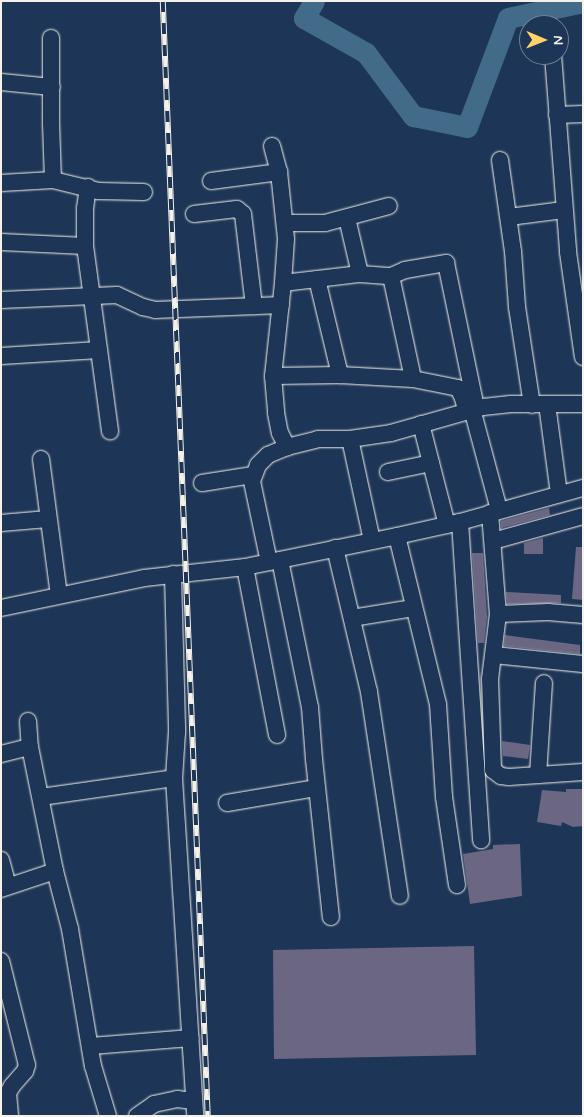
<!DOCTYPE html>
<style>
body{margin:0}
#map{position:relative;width:584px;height:1117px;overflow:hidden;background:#1d3557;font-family:Mynerve,sans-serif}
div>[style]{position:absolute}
.river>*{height:21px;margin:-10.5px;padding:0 10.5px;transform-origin:10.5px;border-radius:10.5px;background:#416b88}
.building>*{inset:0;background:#6b6783}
.roads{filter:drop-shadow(0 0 1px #f4f1e8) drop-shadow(0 0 1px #f4f1e8)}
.minor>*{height:16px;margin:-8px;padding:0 8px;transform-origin:8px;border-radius:8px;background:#1d3557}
.rail>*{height:5.5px;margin-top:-2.75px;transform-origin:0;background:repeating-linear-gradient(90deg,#1d3557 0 11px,#f4f1e8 0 22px);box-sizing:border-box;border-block:1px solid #f4f1e8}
span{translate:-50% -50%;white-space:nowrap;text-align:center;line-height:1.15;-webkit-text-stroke:4.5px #1d3557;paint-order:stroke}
.frame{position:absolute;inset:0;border:2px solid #f4f1e8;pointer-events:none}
.north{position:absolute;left:519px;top:15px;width:50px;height:50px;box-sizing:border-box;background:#1d3557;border:1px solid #738091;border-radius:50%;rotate:91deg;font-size:14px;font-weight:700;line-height:20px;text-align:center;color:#f4f1e8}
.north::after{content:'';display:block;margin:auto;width:18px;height:22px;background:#ffd166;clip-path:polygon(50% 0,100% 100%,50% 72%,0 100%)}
</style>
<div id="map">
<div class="river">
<div style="left:314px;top:1px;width:20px;rotate:120deg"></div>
<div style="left:304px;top:18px;width:71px;rotate:29.4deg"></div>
<div style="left:366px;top:53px;width:79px;rotate:53.3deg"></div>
<div style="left:413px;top:116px;width:55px;rotate:11.5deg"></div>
<div style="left:467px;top:127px;width:116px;rotate:-69.4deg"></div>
<div style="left:508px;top:18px;width:77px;rotate:-12deg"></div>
</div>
<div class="building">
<div style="clip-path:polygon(549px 508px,550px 515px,501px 528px,501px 521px)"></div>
<div style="clip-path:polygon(543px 538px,543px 554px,524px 554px,524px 543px)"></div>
<div style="clip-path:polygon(576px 547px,583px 547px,583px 600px,572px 599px)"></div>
<div style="clip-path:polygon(472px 553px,483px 553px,487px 617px,484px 643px,478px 643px)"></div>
<div style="clip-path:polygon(506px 592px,561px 595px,561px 603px,507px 604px)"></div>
<div style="clip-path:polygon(505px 635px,580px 645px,580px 654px,504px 646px)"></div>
<div style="clip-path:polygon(502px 741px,530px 745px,528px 759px,503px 756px)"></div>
<div style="clip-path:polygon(566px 789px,583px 789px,583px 826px,573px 827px,562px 822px,561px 826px,537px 822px,542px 790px,566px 792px)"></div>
<div style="clip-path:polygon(520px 844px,522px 896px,470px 904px,463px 854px,493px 849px,493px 845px)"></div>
<div style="clip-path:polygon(474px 946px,476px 1055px,274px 1059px,273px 950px)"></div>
</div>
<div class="roads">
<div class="minor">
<div style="left:51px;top:38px;width:85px;rotate:90deg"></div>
<div style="left:51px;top:123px;width:57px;rotate:88deg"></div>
<div style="left:553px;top:55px;width:198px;rotate:85.6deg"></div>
<div style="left:568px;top:252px;width:106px;rotate:81.9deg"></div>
<div style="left:1px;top:82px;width:51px;rotate:5.6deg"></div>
<div style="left:557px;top:115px;width:26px;rotate:-2deg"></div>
<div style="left:272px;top:146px;width:27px;rotate:75deg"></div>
<div style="left:279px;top:172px;width:67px;rotate:84deg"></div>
<div style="left:286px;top:239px;width:44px;rotate:93.9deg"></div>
<div style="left:283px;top:283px;width:94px;rotate:96.1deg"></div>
<div style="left:273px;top:376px;width:37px;rotate:85deg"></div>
<div style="left:276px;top:413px;width:20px;rotate:79deg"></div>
<div style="left:280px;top:433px;width:16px;rotate:63deg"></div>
<div style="left:500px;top:160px;width:92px;rotate:81.9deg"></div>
<div style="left:513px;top:251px;width:56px;rotate:85.9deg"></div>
<div style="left:517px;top:307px;width:99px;rotate:81.3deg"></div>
<div style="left:211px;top:181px;width:69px;rotate:-7.5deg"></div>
<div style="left:1px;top:183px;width:52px;rotate:-3.3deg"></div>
<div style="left:53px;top:180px;width:46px;rotate:13.7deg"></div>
<div style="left:98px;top:191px;width:46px;rotate:1.2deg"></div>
<div style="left:88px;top:187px;width:22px;rotate:98deg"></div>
<div style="left:85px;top:209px;width:37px;rotate:90deg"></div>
<div style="left:85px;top:246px;width:187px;rotate:82.3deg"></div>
<div style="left:194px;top:214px;width:43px;rotate:-6.6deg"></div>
<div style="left:237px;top:209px;width:8px;rotate:40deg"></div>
<div style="left:243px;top:214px;width:93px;rotate:83.2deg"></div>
<div style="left:509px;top:217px;width:55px;rotate:-7.3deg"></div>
<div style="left:347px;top:218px;width:57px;rotate:76.9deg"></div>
<div style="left:285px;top:223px;width:40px"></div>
<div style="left:325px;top:223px;width:66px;rotate:-14.9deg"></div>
<div style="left:1px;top:242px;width:84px;rotate:2.7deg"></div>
<div style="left:391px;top:276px;width:105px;rotate:77.9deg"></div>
<div style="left:317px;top:279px;width:99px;rotate:76.5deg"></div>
<div style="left:283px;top:283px;width:78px;rotate:-6.7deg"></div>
<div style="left:360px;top:274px;width:31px;rotate:4deg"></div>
<div style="left:391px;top:276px;width:15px;rotate:-23deg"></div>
<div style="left:405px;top:270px;width:42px;rotate:-9.7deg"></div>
<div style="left:446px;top:263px;width:148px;rotate:78.3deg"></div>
<div style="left:1px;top:300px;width:116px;rotate:-2.5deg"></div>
<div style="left:117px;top:295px;width:29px;rotate:25deg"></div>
<div style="left:143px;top:307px;width:13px;rotate:13deg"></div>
<div style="left:156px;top:310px;width:125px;rotate:-2.3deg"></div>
<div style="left:1px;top:356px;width:98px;rotate:-3.5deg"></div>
<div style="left:273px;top:376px;width:67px;rotate:-0.9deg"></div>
<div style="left:340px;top:375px;width:73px;rotate:3.1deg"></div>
<div style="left:413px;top:379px;width:46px;rotate:11.3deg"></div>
<div style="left:458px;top:388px;width:11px;rotate:63deg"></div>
<div style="left:463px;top:398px;width:12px;rotate:76deg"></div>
<div style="left:547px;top:404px;width:91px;rotate:82.4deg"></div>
<div style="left:472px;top:409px;width:105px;rotate:75deg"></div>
<div style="left:421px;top:424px;width:104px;rotate:75.6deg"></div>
<div style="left:350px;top:439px;width:104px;rotate:77.8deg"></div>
<div style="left:41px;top:459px;width:137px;rotate:82.5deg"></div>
<div style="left:388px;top:472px;width:44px;rotate:-11.8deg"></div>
<div style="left:202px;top:483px;width:52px;rotate:-8.9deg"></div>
<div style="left:490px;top:513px;width:101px;rotate:85.5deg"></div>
<div style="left:498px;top:614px;width:65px;rotate:97deg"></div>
<div style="left:490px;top:679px;width:91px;rotate:88.1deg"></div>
<div style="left:493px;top:770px;width:10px;rotate:37deg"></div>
<div style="left:501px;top:776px;width:8px;rotate:7deg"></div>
<div style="left:509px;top:777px;width:74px;rotate:-3.9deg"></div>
<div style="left:460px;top:522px;width:319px;rotate:86.2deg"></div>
<div style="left:1px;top:523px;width:47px;rotate:-4.9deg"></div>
<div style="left:397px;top:536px;width:173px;rotate:76.3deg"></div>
<div style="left:438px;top:704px;width:93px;rotate:86.3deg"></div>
<div style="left:444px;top:797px;width:89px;rotate:81.6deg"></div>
<div style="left:493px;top:541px;width:93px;rotate:-15.5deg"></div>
<div style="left:335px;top:548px;width:148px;rotate:76.7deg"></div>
<div style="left:369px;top:692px;width:206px;rotate:81.4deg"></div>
<div style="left:280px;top:560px;width:150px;rotate:78.5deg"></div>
<div style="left:310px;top:707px;width:52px;rotate:85.6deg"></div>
<div style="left:314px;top:759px;width:159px;rotate:83.9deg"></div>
<div style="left:269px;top:562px;width:83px;rotate:-101.9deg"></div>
<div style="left:252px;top:481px;width:17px;rotate:-69deg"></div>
<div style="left:258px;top:465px;width:14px;rotate:-45deg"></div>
<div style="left:268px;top:455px;width:21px;rotate:-23deg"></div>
<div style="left:287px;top:447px;width:32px;rotate:-14deg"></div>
<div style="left:318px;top:439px;width:32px"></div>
<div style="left:350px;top:439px;width:41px;rotate:-8.3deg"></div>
<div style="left:391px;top:433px;width:96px;rotate:-15.8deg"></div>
<div style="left:483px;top:407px;width:28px;rotate:-6deg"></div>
<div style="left:511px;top:404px;width:72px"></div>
<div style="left:245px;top:567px;width:171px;rotate:79.2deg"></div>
<div style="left:173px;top:574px;width:158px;rotate:88.5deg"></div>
<div style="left:177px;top:732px;width:46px;rotate:93.7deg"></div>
<div style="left:174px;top:778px;width:339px;rotate:86.4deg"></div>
<div style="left:1px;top:608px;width:146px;rotate:-11.8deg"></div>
<div style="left:144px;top:578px;width:102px;rotate:-6.2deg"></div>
<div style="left:245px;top:567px;width:155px;rotate:-11.5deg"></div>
<div style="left:397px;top:536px;width:65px;rotate:-12.5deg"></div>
<div style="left:460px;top:522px;width:128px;rotate:-15.5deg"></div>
<div style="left:498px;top:614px;width:50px;rotate:-2.3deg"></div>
<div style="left:548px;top:612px;width:35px;rotate:5deg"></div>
<div style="left:352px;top:618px;width:62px;rotate:-9.3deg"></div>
<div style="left:494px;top:655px;width:89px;rotate:5.8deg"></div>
<div style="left:28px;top:721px;width:26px;rotate:86deg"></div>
<div style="left:30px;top:747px;width:126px;rotate:78.6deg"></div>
<div style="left:55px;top:871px;width:60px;rotate:75.5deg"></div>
<div style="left:70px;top:929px;width:139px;rotate:80.5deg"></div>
<div style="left:93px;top:1066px;width:52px;rotate:73.3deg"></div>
<div style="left:1px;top:754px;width:30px;rotate:-14deg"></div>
<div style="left:538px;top:775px;width:92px;rotate:-86.3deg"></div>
<div style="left:41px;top:797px;width:134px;rotate:-8.1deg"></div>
<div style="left:227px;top:803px;width:91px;rotate:-9.5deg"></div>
<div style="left:1px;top:860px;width:27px;rotate:75deg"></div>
<div style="left:1px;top:889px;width:57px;rotate:-18.4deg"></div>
<div style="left:1px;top:961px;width:107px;rotate:76deg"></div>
<div style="left:27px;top:1065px;width:6px;rotate:108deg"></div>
<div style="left:25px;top:1071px;width:20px;rotate:131deg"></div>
<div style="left:12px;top:1086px;width:8px;rotate:120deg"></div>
<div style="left:8px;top:1093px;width:23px;rotate:85deg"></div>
<div style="left:91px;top:1046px;width:100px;rotate:-4.6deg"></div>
<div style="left:137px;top:1116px;width:21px;rotate:-35deg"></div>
<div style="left:154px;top:1104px;width:24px;rotate:-12deg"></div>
<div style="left:177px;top:1099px;width:17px;rotate:7deg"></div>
</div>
</div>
<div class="rail">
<div style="left:163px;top:1px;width:1116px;rotate:87.69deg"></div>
</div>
<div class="frame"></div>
<div class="north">N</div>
</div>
